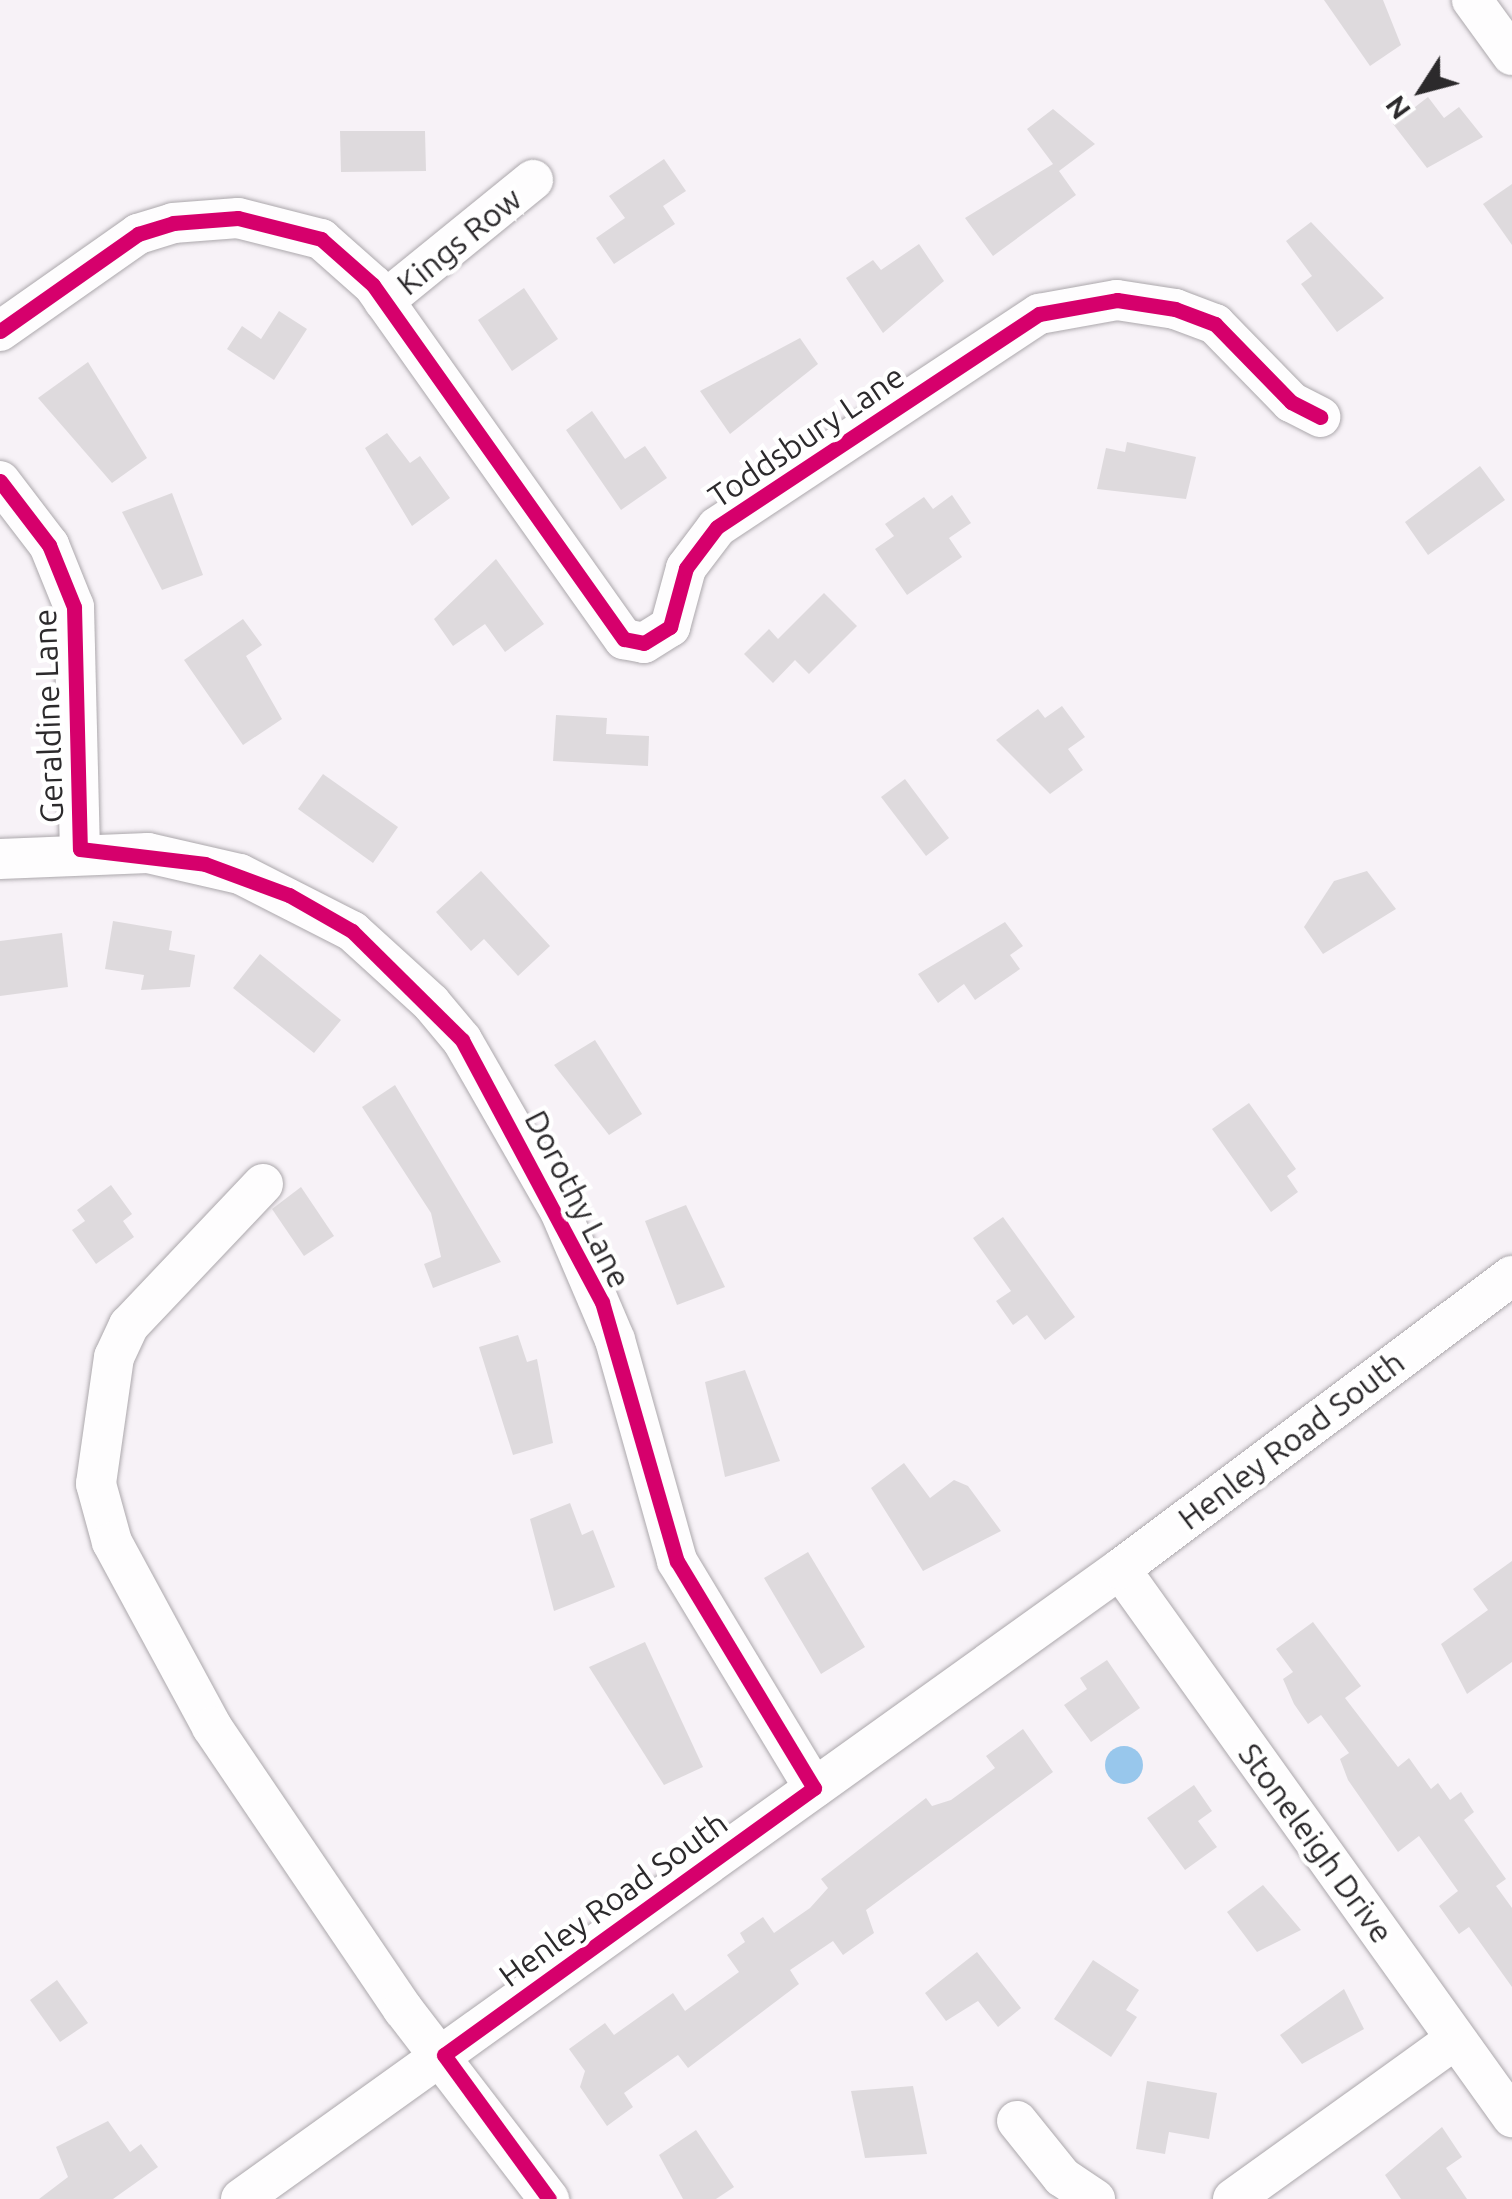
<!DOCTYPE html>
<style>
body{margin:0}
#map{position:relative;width:1512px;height:2199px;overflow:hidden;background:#f7f2f7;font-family:Ubuntu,sans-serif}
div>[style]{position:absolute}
.water>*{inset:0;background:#98c7ec}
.round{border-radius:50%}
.building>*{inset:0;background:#dedadd}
.roads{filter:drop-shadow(0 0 2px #aca8ac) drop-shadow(0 0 2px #aca8ac)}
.minor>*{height:40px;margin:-20px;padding:0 20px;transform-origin:20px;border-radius:20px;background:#fefdfe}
.cycleway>*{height:15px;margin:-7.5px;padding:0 7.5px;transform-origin:7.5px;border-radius:7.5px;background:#d6006c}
span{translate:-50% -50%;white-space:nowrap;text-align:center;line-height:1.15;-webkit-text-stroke:9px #fff;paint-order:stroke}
.street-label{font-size:32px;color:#2c2a2c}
.north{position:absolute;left:1372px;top:40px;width:100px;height:100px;-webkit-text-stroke:8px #fff;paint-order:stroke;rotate:234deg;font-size:28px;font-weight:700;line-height:40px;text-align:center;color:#2c2a2c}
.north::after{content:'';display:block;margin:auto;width:35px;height:45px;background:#2c2a2c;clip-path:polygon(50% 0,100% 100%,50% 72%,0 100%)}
</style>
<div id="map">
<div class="water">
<div class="round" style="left:1105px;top:1746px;width:38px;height:38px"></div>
</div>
<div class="building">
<div style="clip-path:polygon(1324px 0,1383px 0,1401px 45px,1370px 66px)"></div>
<div style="clip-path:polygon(1428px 97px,1444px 118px,1459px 107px,1483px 137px,1427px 168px,1393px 124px)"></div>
<div style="clip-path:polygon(1053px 109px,1095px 144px,1059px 171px,1076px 195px,993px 256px,965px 218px,1053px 164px,1027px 129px)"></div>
<div style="clip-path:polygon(340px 131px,425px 131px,426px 171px,341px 172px)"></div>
<div style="clip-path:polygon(664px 159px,686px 191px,663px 206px,675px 224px,614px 264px,596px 238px,625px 218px,609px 196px)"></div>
<div style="clip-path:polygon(1512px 184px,1512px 245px,1483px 204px)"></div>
<div style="clip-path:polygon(1311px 222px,1384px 298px,1337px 332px,1301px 284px,1312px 276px,1286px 241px)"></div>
<div style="clip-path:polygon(919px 244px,944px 281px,883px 333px,846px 278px,873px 260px,881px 270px)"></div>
<div style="clip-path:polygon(524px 288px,558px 339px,512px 371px,478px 320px)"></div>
<div style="clip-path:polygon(279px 311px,307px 329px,274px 380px,227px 349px,242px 326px,261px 339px)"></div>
<div style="clip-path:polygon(800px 338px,818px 364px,730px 434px,700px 391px)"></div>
<div style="clip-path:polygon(88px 362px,147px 458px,112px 483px,38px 398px)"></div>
<div style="clip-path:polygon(592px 411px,625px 459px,645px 446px,667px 478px,621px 510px,566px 430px)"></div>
<div style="clip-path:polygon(387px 433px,410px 463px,420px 456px,450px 498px,412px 526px,365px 448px)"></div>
<div style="clip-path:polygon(1127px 442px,1196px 457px,1186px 499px,1097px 489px,1106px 448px,1125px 452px)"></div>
<div style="clip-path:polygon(1480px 466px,1505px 500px,1428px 555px,1405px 522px)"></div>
<div style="clip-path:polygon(172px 493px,203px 575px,162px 590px,122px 512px)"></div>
<div style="clip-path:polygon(952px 495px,971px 523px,949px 538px,962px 557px,907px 595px,875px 549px,894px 536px,885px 524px,924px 497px,933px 509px)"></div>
<div style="clip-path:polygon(496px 559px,544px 624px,505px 652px,485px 624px,453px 646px,434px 619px)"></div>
<div style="clip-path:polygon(824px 593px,857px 626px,809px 674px,795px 660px,773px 683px,744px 654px,769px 629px,778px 639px)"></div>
<div style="clip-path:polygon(243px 619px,262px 645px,246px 656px,282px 719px,243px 745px,184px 660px)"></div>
<div style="clip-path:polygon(1062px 706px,1085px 737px,1068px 749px,1083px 770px,1050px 794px,996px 740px,1038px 709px,1045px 718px)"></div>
<div style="clip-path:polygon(556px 715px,607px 718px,606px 734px,649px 736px,648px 766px,553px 761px)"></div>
<div style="clip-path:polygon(323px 774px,398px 827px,373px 863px,298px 809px)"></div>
<div style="clip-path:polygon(905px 779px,949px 838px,926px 856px,881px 797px)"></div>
<div style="clip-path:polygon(481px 871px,550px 946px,518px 976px,484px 939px,471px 951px,436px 912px)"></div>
<div style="clip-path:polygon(1367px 871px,1396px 909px,1323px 954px,1304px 927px,1334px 881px)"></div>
<div style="clip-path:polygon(113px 921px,172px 931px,169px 950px,195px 955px,190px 987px,141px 990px,144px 975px,105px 969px)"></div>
<div style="clip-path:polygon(1005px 922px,1023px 946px,1010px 955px,1020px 969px,975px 1000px,964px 984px,938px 1003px,918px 974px)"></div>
<div style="clip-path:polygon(62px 933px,68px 987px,0 996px,0 941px)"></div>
<div style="clip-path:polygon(260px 954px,341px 1020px,314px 1053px,233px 988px)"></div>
<div style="clip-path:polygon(595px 1040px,642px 1114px,609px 1135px,554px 1065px)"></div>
<div style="clip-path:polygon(395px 1085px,501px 1262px,433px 1288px,424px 1264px,441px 1257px,431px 1213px,362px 1107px)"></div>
<div style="clip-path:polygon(1249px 1103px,1296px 1169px,1287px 1176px,1298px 1192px,1271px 1212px,1212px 1129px)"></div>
<div style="clip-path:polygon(111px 1185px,132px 1214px,123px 1221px,134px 1237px,96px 1264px,72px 1230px,85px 1221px,77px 1210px)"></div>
<div style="clip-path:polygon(301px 1187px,334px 1236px,304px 1256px,272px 1209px)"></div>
<div style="clip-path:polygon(686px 1205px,725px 1287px,677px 1305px,645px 1221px)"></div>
<div style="clip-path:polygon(1003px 1217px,1075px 1317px,1045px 1340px,1027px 1315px,1013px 1325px,996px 1301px,1011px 1291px,973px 1238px)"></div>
<div style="clip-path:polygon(518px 1335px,527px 1362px,537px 1359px,553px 1443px,513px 1455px,479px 1347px)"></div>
<div style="clip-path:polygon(745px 1370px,780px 1461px,725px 1477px,705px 1382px)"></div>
<div style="clip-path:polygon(904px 1463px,930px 1498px,954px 1480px,968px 1486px,1001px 1531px,923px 1571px,871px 1488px)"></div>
<div style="clip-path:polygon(570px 1503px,582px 1535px,593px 1530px,615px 1587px,554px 1611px,530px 1519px)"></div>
<div style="clip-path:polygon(808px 1552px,865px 1647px,821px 1674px,764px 1578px)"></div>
<div style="clip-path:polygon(1512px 1561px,1512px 1662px,1467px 1694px,1441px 1644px,1488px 1610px,1473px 1589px)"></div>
<div style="clip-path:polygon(1313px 1622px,1361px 1686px,1345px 1698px,1398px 1767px,1409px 1758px,1431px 1789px,1438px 1783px,1450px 1800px,1461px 1792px,1474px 1812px,1464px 1820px,1506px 1879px,1496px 1886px,1512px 1908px,1512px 1987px,1469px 1927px,1459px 1934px,1439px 1906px,1458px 1891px,1419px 1836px,1398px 1852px,1348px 1780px,1340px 1759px,1349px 1753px,1321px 1715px,1308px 1724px,1294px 1704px,1283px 1679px,1293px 1672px,1276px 1649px)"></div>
<div style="clip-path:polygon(645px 1642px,703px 1767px,664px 1785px,589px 1667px)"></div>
<div style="clip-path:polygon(1107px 1660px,1140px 1708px,1091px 1742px,1064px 1705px,1087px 1689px,1080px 1678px)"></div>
<div style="clip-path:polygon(1023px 1729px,1053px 1772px,866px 1910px,874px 1933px,843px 1955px,833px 1941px,790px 1970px,799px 1984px,688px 2068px,678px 2055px,624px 2093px,633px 2107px,607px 2126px,580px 2087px,585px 2071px,569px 2049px,605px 2023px,614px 2035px,673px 1993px,685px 2011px,739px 1972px,727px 1955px,745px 1942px,740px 1933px,763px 1917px,774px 1933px,810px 1908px,828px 1888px,821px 1879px,926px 1798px,932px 1806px,951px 1800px,995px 1768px,986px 1756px)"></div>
<div style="clip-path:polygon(1194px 1785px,1212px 1811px,1198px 1821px,1217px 1847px,1185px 1870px,1147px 1818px)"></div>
<div style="clip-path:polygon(1263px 1885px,1301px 1930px,1257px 1952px,1227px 1912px)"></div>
<div style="clip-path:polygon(977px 1952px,1021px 2008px,998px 2027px,978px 2001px,946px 2021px,925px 1993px)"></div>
<div style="clip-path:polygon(1093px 1960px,1139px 1990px,1126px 2010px,1137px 2017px,1111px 2057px,1054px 2019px)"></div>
<div style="clip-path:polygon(57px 1980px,88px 2023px,60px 2042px,30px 2000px)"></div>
<div style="clip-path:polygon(1344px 1989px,1364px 2029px,1302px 2064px,1280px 2035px)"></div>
<div style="clip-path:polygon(1147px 2081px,1217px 2093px,1209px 2139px,1169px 2132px,1165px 2154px,1136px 2149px)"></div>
<div style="clip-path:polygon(913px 2086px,927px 2154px,865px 2158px,851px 2091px)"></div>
<div style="clip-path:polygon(108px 2121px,130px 2152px,141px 2144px,158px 2167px,113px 2199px,39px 2199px,68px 2177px,56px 2147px)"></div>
<div style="clip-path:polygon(1442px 2127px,1462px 2157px,1446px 2168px,1467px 2199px,1401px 2199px,1385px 2175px)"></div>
<div style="clip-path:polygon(696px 2130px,734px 2187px,716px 2199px,683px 2199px,659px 2155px)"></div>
</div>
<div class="roads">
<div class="minor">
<div style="left:1472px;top:0;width:68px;rotate:54deg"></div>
<div style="left:384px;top:301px;width:192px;rotate:-39.1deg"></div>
<div style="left:0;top:331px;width:169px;rotate:-35.1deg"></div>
<div style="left:138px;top:234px;width:37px;rotate:-17deg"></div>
<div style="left:173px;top:223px;width:65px;rotate:-4.4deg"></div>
<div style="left:238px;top:218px;width:86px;rotate:14.2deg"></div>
<div style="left:321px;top:239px;width:69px;rotate:41.5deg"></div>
<div style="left:373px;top:285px;width:434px;rotate:54.7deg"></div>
<div style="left:624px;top:639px;width:20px;rotate:11deg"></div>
<div style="left:644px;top:643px;width:31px;rotate:-32deg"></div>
<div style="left:670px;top:627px;width:61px;rotate:-74.8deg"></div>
<div style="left:686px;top:568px;width:51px;rotate:-52.9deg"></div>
<div style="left:717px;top:527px;width:386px;rotate:-33.5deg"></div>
<div style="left:1039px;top:314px;width:79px;rotate:-10.2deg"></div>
<div style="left:1117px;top:300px;width:59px;rotate:8.8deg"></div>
<div style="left:1175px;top:309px;width:43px;rotate:20.6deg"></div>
<div style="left:1215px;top:324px;width:109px;rotate:45.7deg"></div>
<div style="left:1291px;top:402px;width:33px;rotate:27deg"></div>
<div style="left:0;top:481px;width:81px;rotate:52.6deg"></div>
<div style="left:49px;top:545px;width:67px;rotate:68deg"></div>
<div style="left:74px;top:607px;width:242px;rotate:88.6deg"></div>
<div style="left:0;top:859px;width:148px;rotate:-2.3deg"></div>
<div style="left:148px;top:853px;width:94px;rotate:12.9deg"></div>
<div style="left:240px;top:874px;width:126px;rotate:27deg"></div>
<div style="left:352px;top:931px;width:107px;rotate:42.3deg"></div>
<div style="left:431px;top:1003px;width:48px;rotate:50deg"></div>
<div style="left:462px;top:1040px;width:197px;rotate:60.2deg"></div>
<div style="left:560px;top:1211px;width:140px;rotate:66.9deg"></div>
<div style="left:615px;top:1340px;width:230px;rotate:74.3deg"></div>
<div style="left:677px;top:1561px;width:265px;rotate:58.9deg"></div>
<div style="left:263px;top:1184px;width:195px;rotate:133.5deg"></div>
<div style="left:129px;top:1325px;width:35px;rotate:115deg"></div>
<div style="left:114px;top:1357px;width:128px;rotate:98.1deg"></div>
<div style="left:96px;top:1484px;width:60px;rotate:74.6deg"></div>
<div style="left:112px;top:1542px;width:210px;rotate:61.6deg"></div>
<div style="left:212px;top:1727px;width:341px;rotate:55.9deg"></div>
<div style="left:403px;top:2009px;width:240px;rotate:52.5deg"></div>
<div style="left:1120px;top:1569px;width:674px;rotate:54.42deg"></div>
<div style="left:1017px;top:2121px;width:72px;rotate:51.2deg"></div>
<div style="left:1062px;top:2177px;width:40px;rotate:34deg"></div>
<div style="left:241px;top:2199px;width:1081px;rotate:-35.63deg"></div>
<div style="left:1120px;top:1569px;width:489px;rotate:-36.8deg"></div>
<div style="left:1233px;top:2199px;width:274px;rotate:-35.7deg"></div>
</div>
</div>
<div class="cycleway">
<div style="left:0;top:331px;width:169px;rotate:-35.1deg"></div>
<div style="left:138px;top:234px;width:37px;rotate:-17deg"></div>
<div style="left:173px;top:223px;width:65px;rotate:-4.4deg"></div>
<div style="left:238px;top:218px;width:86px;rotate:14.2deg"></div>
<div style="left:321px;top:239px;width:69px;rotate:41.5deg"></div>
<div style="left:373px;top:285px;width:434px;rotate:54.7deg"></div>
<div style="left:624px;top:639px;width:20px;rotate:11deg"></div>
<div style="left:644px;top:643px;width:31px;rotate:-32deg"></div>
<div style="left:670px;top:627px;width:61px;rotate:-74.8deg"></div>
<div style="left:686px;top:568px;width:51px;rotate:-52.9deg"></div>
<div style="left:717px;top:527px;width:386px;rotate:-33.5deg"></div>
<div style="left:1039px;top:314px;width:79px;rotate:-10.2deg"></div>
<div style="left:1117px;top:300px;width:59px;rotate:8.8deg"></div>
<div style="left:1175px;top:309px;width:43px;rotate:20.6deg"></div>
<div style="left:1215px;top:324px;width:109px;rotate:45.7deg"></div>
<div style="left:1291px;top:402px;width:33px;rotate:27deg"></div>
<div style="left:0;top:481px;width:81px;rotate:52.6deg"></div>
<div style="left:49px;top:545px;width:67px;rotate:68deg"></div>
<div style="left:74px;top:607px;width:242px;rotate:88.6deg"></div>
<div style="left:80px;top:849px;width:126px;rotate:6.8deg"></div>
<div style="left:205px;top:864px;width:90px;rotate:20.3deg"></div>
<div style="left:289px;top:895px;width:73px;rotate:29.7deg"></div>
<div style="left:352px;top:931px;width:155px;rotate:44.7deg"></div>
<div style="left:462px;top:1040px;width:297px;rotate:61.9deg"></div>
<div style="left:602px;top:1302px;width:270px;rotate:73.9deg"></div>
<div style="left:677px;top:1561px;width:265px;rotate:58.9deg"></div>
<div style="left:814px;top:1788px;width:456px;rotate:144.2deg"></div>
<div style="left:444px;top:2055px;width:178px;rotate:53.9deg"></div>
</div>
<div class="street-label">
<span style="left:459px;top:241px;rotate:-39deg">Kings Row</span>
<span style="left:806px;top:436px;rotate:-34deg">Toddsbury Lane</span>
<span style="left:48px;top:716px;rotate:-92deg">Geraldine Lane</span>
<span style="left:578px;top:1199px;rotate:63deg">Dorothy Lane</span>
<span style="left:1291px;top:1440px;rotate:-37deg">Henley Road South</span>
<span style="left:1316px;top:1843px;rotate:54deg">Stoneleigh Drive</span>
<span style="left:613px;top:1899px;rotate:-36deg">Henley Road South</span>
</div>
<div class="north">N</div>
</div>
